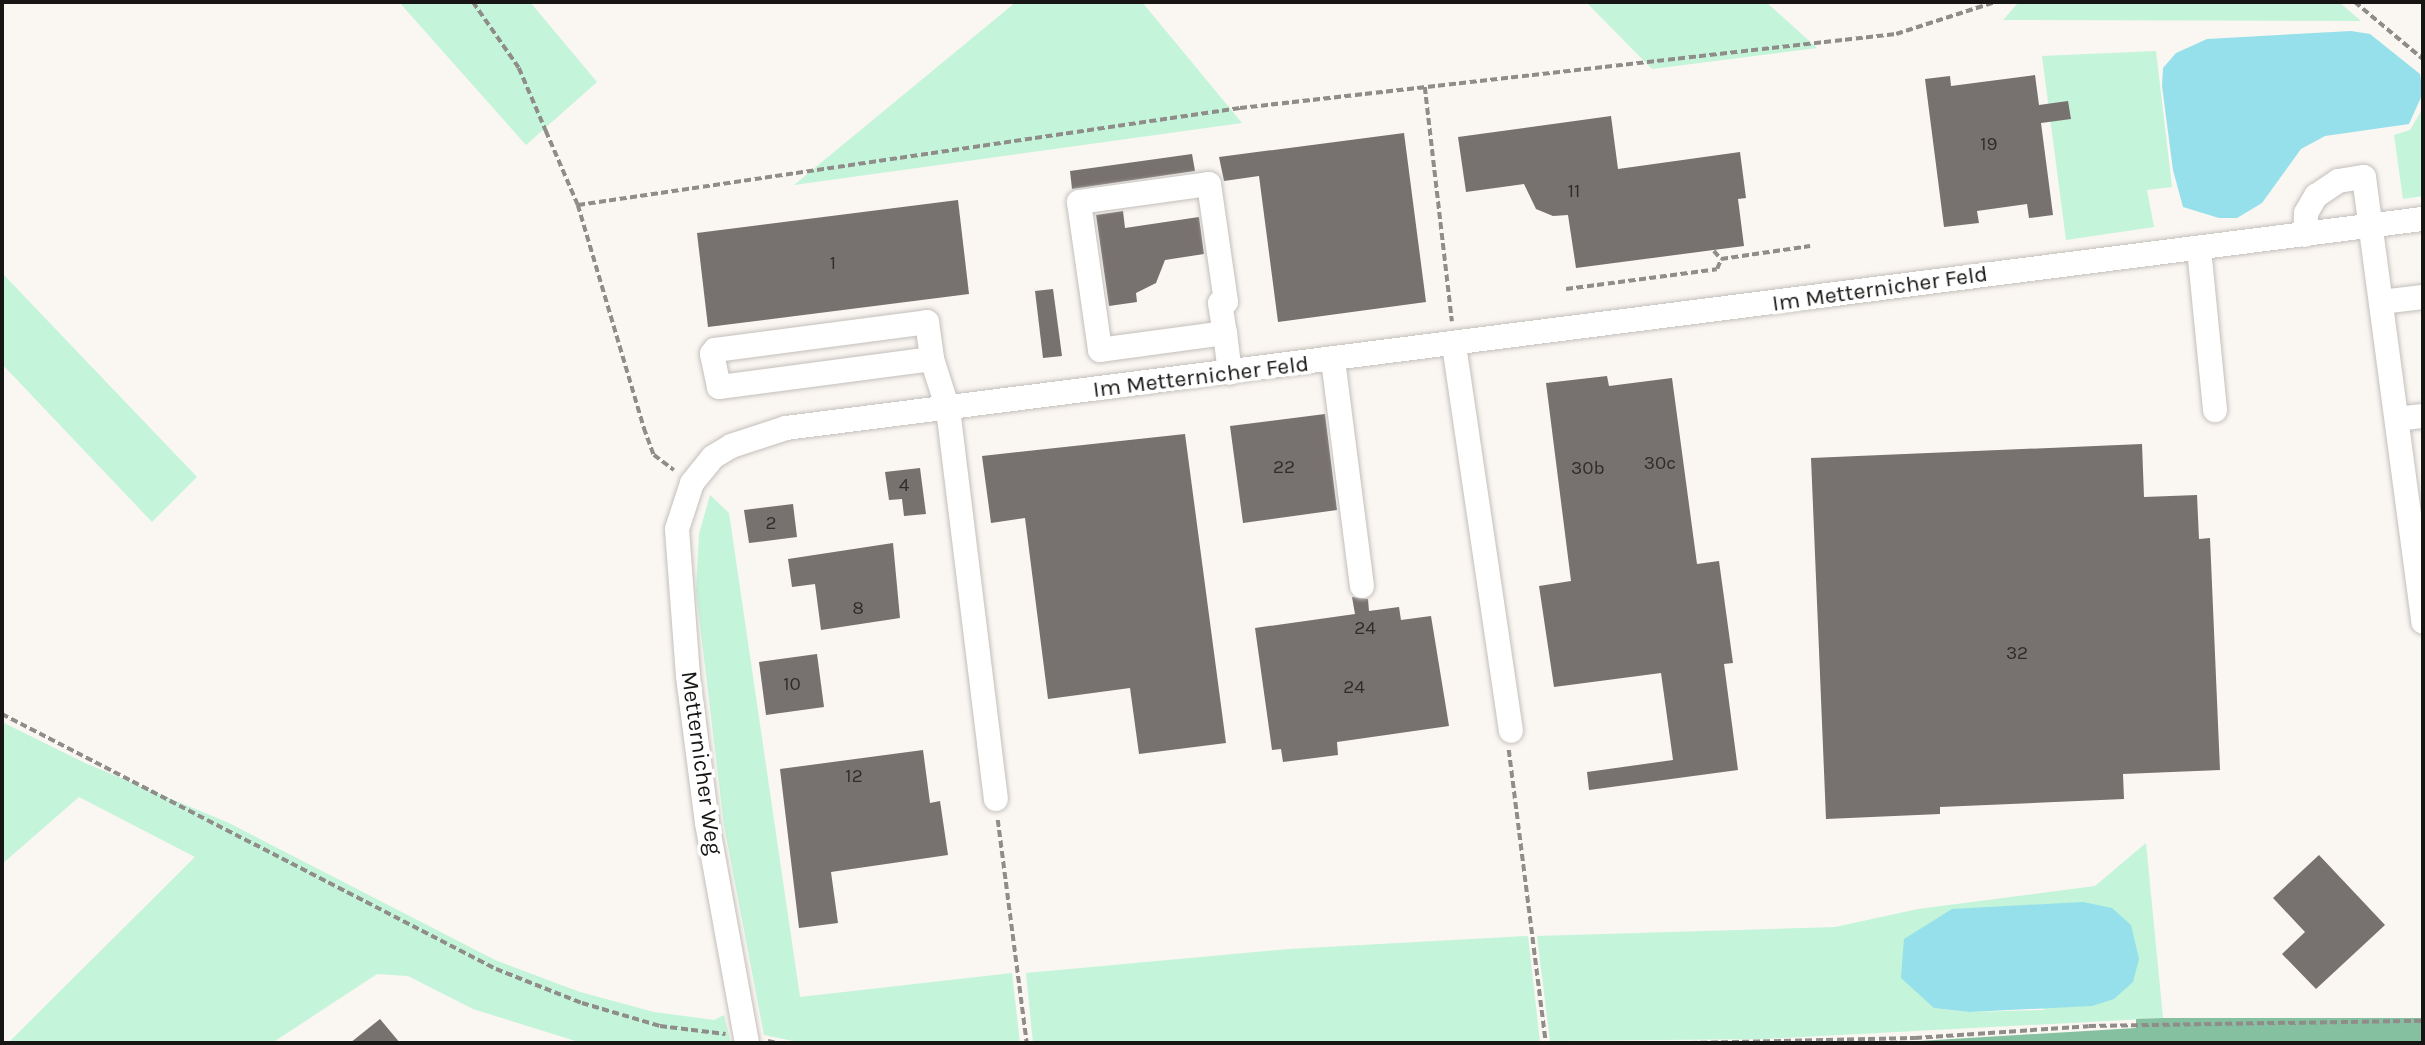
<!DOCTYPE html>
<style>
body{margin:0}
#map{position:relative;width:2425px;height:1045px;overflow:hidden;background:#faf6f1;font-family:Karla,sans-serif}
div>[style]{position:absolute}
.green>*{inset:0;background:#c4f4d9}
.forest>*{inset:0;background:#85c0a1}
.water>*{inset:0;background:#95e0eb}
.building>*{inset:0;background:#77716f}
.path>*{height:3.5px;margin-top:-1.75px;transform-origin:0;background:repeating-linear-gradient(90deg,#8f8c89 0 7px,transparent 0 10.5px)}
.roads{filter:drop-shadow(0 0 2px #c3bfbb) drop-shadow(0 0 2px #c3bfbb)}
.minor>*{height:24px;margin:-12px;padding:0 12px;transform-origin:12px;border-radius:12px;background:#fff}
span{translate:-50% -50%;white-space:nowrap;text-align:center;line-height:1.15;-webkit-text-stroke:7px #fff;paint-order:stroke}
.number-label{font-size:19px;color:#2f2d2b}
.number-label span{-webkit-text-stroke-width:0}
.street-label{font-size:23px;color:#171614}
.frame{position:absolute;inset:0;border:4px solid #171614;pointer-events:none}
</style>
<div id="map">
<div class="green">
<div style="clip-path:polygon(399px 2px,530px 2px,597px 82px,526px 145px)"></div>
<div style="clip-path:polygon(1016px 2px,1142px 2px,1242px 123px,794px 185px)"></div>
<div style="clip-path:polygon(1586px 2px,1766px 2px,1817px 48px,1652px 69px)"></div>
<div style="clip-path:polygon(2019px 2px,2339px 2px,2361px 21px,2003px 20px)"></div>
<div style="clip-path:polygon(2156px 51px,2172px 187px,2147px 190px,2154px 227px,2066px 240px,2042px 56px)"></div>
<div style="clip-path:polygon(2423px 108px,2423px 196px,2403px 199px,2394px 135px,2410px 130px)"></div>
<div style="clip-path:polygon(2px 273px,197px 477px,152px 522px,2px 364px)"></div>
<div style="clip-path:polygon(710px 495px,729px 513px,800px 997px,1012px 973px,1020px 1043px,803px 1043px,764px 1035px,724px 825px,696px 591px,699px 534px)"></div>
<div style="clip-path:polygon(2px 722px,85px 763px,229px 823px,495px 960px,580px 992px,654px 1012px,714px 1020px,724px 1015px,731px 1043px,582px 1043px,473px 1009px,408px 976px,377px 974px,272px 1043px,8px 1043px,195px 857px,79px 797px,2px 864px)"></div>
<div style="clip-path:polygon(evenodd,2146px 843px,2163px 1018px,1764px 1039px,1550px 1041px,1537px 936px,1835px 927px,1918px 909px,2095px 886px,2146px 843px,1914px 936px,2045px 1010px,1969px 1012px,1934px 1008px,1904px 939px,1914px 936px)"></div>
<div style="clip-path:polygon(1528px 936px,1540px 1042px,1033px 1043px,1026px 973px,1289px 949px)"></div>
</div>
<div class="forest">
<div style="clip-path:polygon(2163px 1018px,2423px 1018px,2423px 1043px,1886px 1043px,2136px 1028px,2136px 1019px)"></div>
</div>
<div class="water">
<div style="clip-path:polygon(2351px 31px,2370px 34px,2420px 74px,2423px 93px,2409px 124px,2325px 136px,2301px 149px,2262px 203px,2237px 218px,2219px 218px,2183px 207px,2173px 170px,2162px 86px,2163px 68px,2176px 53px,2207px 39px)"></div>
<div style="clip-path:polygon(2083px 902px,2112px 908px,2131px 925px,2139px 959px,2133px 982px,2114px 999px,2092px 1006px,1969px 1012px,1934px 1008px,1901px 978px,1904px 939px,1952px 909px)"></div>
</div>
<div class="building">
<div style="clip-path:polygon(2035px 75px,2039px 105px,2068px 101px,2071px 119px,2041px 123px,2053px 215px,2029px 218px,2027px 204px,1977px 211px,1979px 223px,1944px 227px,1925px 79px,1950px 76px,1951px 86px)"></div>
<div style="clip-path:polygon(1611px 116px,1618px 169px,1740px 152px,1746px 198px,1738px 199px,1744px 246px,1576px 268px,1568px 215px,1553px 216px,1536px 209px,1524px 184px,1466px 192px,1458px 137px)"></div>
<div style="clip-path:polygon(1404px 133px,1426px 302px,1278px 322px,1259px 176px,1224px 181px,1219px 157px)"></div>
<div style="clip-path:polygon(1192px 154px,1195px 171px,1072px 189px,1070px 171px)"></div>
<div style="clip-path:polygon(958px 200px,969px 294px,708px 327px,697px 233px)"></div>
<div style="clip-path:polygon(1123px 211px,1125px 228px,1199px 217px,1204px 254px,1165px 260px,1156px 283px,1136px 293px,1137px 302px,1109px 306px,1096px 215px)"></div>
<div style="clip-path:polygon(1053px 289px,1062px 356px,1043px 358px,1035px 291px)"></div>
<div style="clip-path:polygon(1607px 376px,1609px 386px,1672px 378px,1697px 564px,1719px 561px,1733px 663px,1724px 664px,1738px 770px,1589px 790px,1587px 772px,1673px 760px,1661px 673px,1554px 687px,1539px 586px,1571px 581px,1546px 383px)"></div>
<div style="clip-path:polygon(1325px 414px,1337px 510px,1243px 523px,1230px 426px)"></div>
<div style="clip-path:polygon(1185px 434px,1226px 743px,1139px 754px,1130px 688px,1048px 699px,1025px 518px,991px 523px,982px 456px)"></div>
<div style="clip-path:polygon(2142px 444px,2144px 497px,2197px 495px,2199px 539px,2210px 538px,2220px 770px,2123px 774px,2124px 799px,1940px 807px,1940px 814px,1826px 819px,1811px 458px)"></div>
<div style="clip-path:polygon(920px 468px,926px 514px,904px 516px,902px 499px,889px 500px,885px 472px)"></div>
<div style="clip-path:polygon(793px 504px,797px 537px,749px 543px,744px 510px)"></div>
<div style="clip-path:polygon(893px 543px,900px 618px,821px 630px,815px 584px,792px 587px,788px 559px)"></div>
<div style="clip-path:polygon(1352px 597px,1368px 599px,1369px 611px,1399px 607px,1401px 620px,1431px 616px,1449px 726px,1337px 742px,1338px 755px,1283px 762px,1281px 749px,1272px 750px,1255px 628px,1355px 614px)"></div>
<div style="clip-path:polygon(817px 654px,824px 707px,766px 715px,759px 662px)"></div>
<div style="clip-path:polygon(923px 750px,930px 803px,940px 801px,948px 855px,831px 872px,838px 923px,799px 928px,780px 769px)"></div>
<div style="clip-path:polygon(2319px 855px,2385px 925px,2316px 989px,2282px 954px,2305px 932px,2273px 898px)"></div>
<div style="clip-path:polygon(380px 1019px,400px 1043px,350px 1043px)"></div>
</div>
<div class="path">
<div style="left:473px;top:2px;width:80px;rotate:55.1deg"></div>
<div style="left:519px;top:68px;width:69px;rotate:66.8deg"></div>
<div style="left:546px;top:131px;width:81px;rotate:66.6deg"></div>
<div style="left:578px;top:205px;width:233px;rotate:73.5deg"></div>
<div style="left:644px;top:428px;width:29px;rotate:70deg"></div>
<div style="left:654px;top:455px;width:25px;rotate:37deg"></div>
<div style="left:2355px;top:2px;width:89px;rotate:40deg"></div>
<div style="left:1425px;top:87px;width:236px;rotate:83.4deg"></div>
<div style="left:578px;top:205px;width:669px;rotate:-8.34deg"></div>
<div style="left:1240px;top:108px;width:660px;rotate:-6.44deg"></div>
<div style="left:1896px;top:34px;width:104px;rotate:-17.9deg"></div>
<div style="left:1714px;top:251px;width:11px;rotate:49deg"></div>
<div style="left:1566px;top:289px;width:152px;rotate:-7.5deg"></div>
<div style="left:1717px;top:269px;width:11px;rotate:-68deg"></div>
<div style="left:1721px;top:259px;width:90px;rotate:-8.3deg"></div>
<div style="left:2px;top:714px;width:556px;rotate:27.3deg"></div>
<div style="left:496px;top:969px;width:92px;rotate:21.6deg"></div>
<div style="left:582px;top:1003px;width:81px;rotate:16.4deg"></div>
<div style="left:660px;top:1026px;width:66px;rotate:6.9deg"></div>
<div style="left:1509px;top:750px;width:295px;rotate:82.8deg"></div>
<div style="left:998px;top:820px;width:225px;rotate:82.6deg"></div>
<div style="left:768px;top:1041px;width:9px;rotate:13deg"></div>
<div style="left:1690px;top:1043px;width:225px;rotate:-1.3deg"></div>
<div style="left:1915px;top:1038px;width:174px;rotate:-3.9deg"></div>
<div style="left:2089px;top:1026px;width:334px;rotate:-0.9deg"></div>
</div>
<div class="roads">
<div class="minor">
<div style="left:2305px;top:235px;width:22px;rotate:-87deg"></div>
<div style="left:2306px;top:213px;width:20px;rotate:-60deg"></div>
<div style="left:2316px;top:196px;width:27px;rotate:-34deg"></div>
<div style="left:2338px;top:181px;width:26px;rotate:-9deg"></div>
<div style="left:2364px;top:177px;width:449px;rotate:82.4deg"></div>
<div style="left:2199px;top:249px;width:162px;rotate:84.3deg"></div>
<div style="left:2381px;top:302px;width:42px;rotate:-6.8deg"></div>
<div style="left:1225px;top:333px;width:126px;rotate:172.3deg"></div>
<div style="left:1100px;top:350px;width:149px;rotate:-98.1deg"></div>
<div style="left:1079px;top:202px;width:131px;rotate:-7.9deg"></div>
<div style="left:1209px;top:184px;width:119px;rotate:81.8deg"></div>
<div style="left:1226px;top:302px;width:6px;rotate:171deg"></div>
<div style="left:1220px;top:303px;width:30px;rotate:81deg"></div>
<div style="left:1225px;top:333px;width:40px;rotate:82.9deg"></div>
<div style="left:1454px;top:345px;width:390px;rotate:81.6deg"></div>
<div style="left:932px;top:359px;width:215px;rotate:172.5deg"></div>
<div style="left:719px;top:387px;width:34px;rotate:-102deg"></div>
<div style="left:712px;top:354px;width:5px;rotate:-53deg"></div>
<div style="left:715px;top:350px;width:214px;rotate:-7.5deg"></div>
<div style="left:927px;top:322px;width:37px;rotate:82deg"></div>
<div style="left:932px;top:359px;width:52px;rotate:72.3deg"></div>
<div style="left:948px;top:409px;width:393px;rotate:83deg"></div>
<div style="left:1333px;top:360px;width:228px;rotate:82.7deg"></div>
<div style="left:2397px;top:419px;width:26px;rotate:-7deg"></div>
<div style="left:747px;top:1043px;width:224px;rotate:-100.3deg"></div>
<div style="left:707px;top:823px;width:148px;rotate:-97.4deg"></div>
<div style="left:688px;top:676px;width:147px;rotate:-94.3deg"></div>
<div style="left:677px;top:529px;width:48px;rotate:-71.9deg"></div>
<div style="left:692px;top:483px;width:33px;rotate:-51deg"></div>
<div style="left:713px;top:457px;width:21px;rotate:-31deg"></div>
<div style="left:731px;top:446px;width:58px;rotate:-18.1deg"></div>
<div style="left:786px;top:428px;width:1650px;rotate:-7.28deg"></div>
</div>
</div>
<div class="number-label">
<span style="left:1989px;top:145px">19</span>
<span style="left:1574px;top:192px">11</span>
<span style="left:833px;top:264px">1</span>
<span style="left:1660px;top:464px">30c</span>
<span style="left:1284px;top:468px">22</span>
<span style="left:1588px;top:469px">30b</span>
<span style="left:904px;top:486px">4</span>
<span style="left:771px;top:524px">2</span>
<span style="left:858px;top:609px">8</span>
<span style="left:1365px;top:629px">24</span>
<span style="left:2017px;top:654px">32</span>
<span style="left:792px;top:685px">10</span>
<span style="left:1354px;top:688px">24</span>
<span style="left:854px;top:777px">12</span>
</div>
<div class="street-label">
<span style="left:1880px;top:289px;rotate:-8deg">Im Metternicher Feld</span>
<span style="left:1201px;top:377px;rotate:-7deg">Im Metternicher Feld</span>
<span style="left:701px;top:763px;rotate:82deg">Metternicher Weg</span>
</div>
<div class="frame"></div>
</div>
